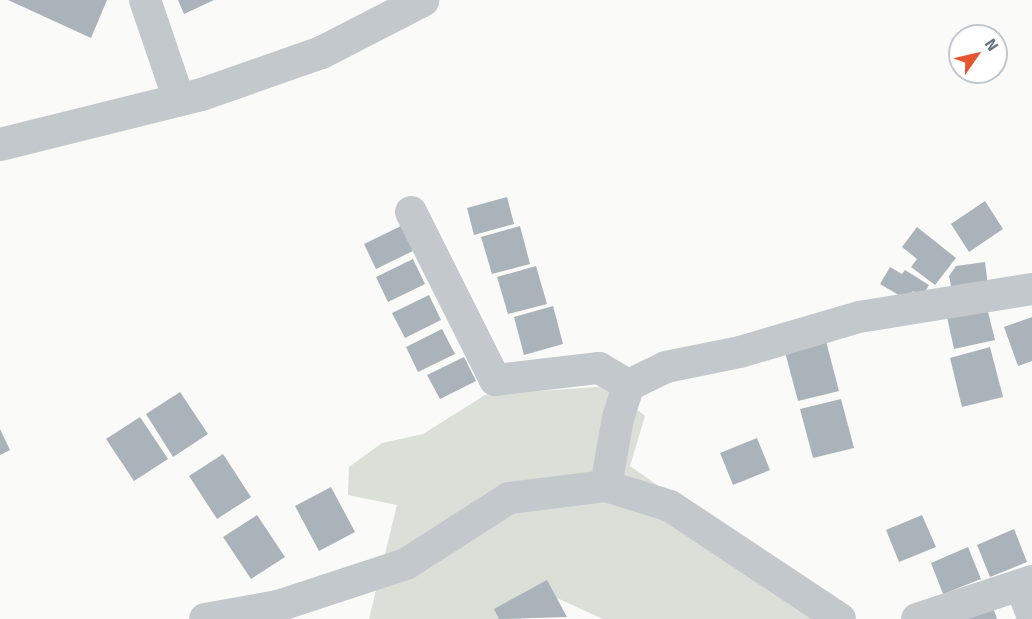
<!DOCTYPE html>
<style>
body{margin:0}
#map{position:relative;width:1032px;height:619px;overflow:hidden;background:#fafaf8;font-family:Signika,sans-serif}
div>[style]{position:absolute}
.green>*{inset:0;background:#dadfd7}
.building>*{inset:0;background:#aab3b9}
.minor>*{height:32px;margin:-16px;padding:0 16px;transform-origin:16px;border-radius:16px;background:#c3c8cc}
.tertiary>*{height:33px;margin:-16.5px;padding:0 16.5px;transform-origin:16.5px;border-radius:16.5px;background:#c3c8cc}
span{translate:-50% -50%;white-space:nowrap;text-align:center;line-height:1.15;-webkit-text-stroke:6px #fff;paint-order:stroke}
.north{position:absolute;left:948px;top:24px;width:60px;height:60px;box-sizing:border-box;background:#fff;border:2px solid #c1c8cd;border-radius:50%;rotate:56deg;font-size:16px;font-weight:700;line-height:24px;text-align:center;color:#657683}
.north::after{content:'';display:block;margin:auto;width:21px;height:27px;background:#e4572e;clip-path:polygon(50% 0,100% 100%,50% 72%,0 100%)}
</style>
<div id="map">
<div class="green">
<div style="clip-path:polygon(609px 386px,645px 416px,630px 466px,830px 606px,828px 619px,603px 619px,546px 593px,521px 619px,369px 619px,397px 505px,348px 495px,349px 467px,382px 443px,423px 434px,485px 395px)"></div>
</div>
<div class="building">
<div style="clip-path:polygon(8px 0,107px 0,91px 38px)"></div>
<div style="clip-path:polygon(178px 0,214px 0,184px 14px)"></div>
<div style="clip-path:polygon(507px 197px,514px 224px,474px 235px,467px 208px)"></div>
<div style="clip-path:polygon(985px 201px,1003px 229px,969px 252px,951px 224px)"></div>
<div style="clip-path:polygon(401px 226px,413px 251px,376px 269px,364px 244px)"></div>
<div style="clip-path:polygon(520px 226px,530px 264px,492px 274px,481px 237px)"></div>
<div style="clip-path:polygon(917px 227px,956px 258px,935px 285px,911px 267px,917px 259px,902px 247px)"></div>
<div style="clip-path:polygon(413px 259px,425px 284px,388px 302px,376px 277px)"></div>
<div style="clip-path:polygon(985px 262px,988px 286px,952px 291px,949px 276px,956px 266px)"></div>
<div style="clip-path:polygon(536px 266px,547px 304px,508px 314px,497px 277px)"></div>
<div style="clip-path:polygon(890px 267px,902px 274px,905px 270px,929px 285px,922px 297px,913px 291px,907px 300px,880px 284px)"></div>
<div style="clip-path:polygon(429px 295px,441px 320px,405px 338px,392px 313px)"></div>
<div style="clip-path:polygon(553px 306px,563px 344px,524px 355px,514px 317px)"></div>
<div style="clip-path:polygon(987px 308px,995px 340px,954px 349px,947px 317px)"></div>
<div style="clip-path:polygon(1032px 317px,1032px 361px,1018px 366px,1004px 327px)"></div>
<div style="clip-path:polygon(442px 329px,455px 354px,418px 372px,406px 347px)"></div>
<div style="clip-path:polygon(826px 341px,839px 391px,798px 401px,785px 352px)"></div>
<div style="clip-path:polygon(990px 347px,1003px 397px,962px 407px,950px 358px)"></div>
<div style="clip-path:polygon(464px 357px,476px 381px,440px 399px,427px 375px)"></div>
<div style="clip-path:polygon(180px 392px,208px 434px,173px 457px,146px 414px)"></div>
<div style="clip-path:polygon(841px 399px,854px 448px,813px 458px,800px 409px)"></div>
<div style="clip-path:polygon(140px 417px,168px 459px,134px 481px,106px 439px)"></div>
<div style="clip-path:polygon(0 429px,10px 450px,0 455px)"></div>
<div style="clip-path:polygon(757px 438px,770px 470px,733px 485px,720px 453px)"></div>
<div style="clip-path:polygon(223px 454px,251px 497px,217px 519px,189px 476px)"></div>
<div style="clip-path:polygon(331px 487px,355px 532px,319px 551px,295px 506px)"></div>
<div style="clip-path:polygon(257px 515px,285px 557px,251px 579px,223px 537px)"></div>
<div style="clip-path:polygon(922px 515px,936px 547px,899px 562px,886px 530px)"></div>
<div style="clip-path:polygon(1014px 529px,1027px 562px,990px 577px,977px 545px)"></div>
<div style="clip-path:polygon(968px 547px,981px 579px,943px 594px,931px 563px)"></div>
<div style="clip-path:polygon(547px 580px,567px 617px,499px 619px,494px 609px)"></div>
<div style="clip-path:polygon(993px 607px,997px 619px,964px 619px)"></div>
</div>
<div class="minor">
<div style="left:145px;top:0;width:106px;rotate:71.2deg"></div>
<div style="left:411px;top:212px;width:188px;rotate:63.4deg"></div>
<div style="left:495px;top:380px;width:105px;rotate:-6.6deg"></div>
<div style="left:599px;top:368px;width:34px;rotate:30deg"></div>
<div style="left:606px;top:486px;width:69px;rotate:-80deg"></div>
<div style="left:618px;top:418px;width:35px;rotate:-72deg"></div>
<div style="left:629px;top:385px;width:41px;rotate:-25.9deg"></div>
<div style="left:666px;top:367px;width:76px;rotate:-11.5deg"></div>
<div style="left:740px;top:352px;width:124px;rotate:-16.4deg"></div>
<div style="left:859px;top:317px;width:175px;rotate:-9.2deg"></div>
<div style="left:1021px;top:586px;width:31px;rotate:69deg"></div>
<div style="left:205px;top:619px;width:74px;rotate:-10.1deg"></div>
<div style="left:278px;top:606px;width:135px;rotate:-18.2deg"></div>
<div style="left:406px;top:564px;width:122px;rotate:-32.7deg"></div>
<div style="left:509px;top:498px;width:98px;rotate:-7.1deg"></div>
<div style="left:606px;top:486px;width:67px;rotate:17.4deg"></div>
<div style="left:670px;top:506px;width:204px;rotate:33.6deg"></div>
<div style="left:917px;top:619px;width:121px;rotate:-18.3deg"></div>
</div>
<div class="tertiary">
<div style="left:0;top:144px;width:207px;rotate:-14deg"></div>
<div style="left:201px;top:94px;width:127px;rotate:-19.3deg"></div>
<div style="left:321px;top:52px;width:114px;rotate:-27.2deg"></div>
</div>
<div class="north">N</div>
</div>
